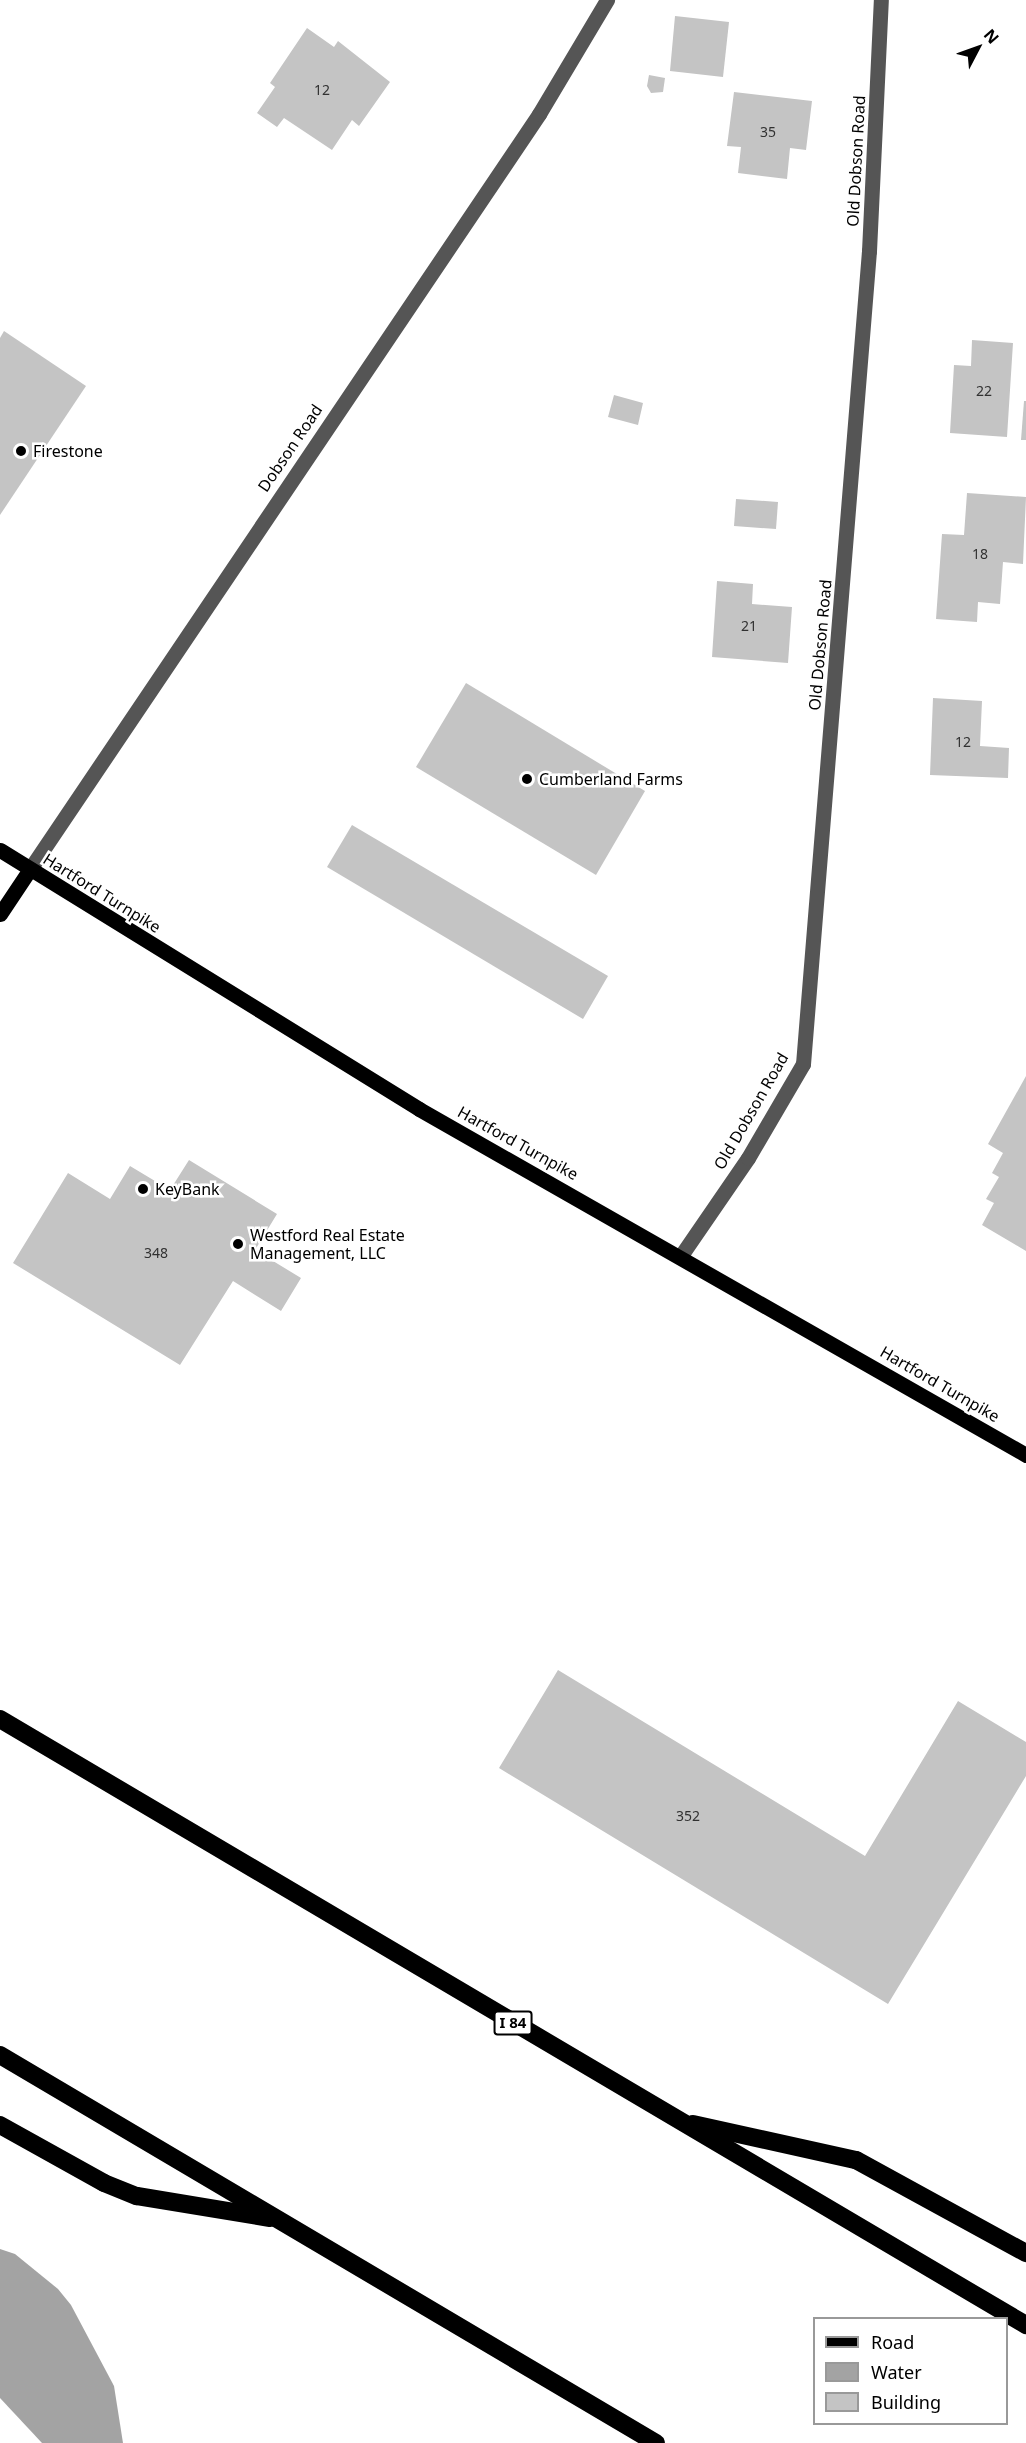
<!DOCTYPE html>
<style>
body{margin:0}
#map{position:relative;width:1026px;height:2443px;overflow:hidden;background:#fff;font-family:"Noto Sans",sans-serif}
div>[style]{position:absolute}
.water>*{inset:0;background:#a3a3a3}
.building>*{inset:0;background:#c4c4c4}
.minor>*{height:15px;margin:-7.5px;padding:0 7.5px;transform-origin:7.5px;border-radius:7.5px;background:#555}
.major>*{height:15px;margin:-7.5px;padding:0 7.5px;transform-origin:7.5px;border-radius:7.5px;background:#000}
.highway>*{height:18px;margin:-9px;padding:0 9px;transform-origin:9px;border-radius:9px;background:#000}
.dots>*{width:16px;height:16px;translate:-50% -50%;box-sizing:border-box;border:3px solid #fff;border-radius:50%}
span{translate:-50% -50%;white-space:nowrap;text-align:center;line-height:1.15;-webkit-text-stroke:5px #fff;paint-order:stroke}
.number-label{font-size:14px;color:#313131}
.number-label span{-webkit-text-stroke-width:0}
.shield-label span{padding:2px 4px;background:#fff;border:2px solid;border-radius:4px;-webkit-text-stroke-width:0}
.shield-label{font-size:15px;color:#000;font-weight:700}
.street-label{font-size:16px;color:#000}
.poi-label{font-size:16px;color:#000}
.left{translate:0 -50%;text-align:left}
.legend{position:absolute;left:813px;top:2317px;width:195px;height:108px;box-sizing:border-box;background:#fff;border:2px solid #999;margin:0;padding:8px 10px;list-style:none;font-size:18px;color:#000}
.legend li{display:flex;align-items:center;gap:12px;height:30px}
.legend b{width:30px;border:2px solid #999}
.north{position:absolute;left:948px;top:18px;width:60px;height:60px;-webkit-text-stroke:4px #fff;paint-order:stroke;rotate:49deg;font-size:16px;font-weight:700;line-height:24px;text-align:center;color:#000}
.north::after{content:'';display:block;margin:auto;width:21px;height:27px;background:#000;clip-path:polygon(50% 0,100% 100%,50% 72%,0 100%)}
</style>
<div id="map">
<div class="water">
<div style="clip-path:polygon(0 2249px,15px 2254px,58px 2289px,71px 2305px,114px 2386px,123px 2443px,42px 2443px,0 2398px)"></div>
</div>
<div class="building">
<div style="clip-path:polygon(675px 16px,729px 22px,723px 77px,670px 71px)"></div>
<div style="clip-path:polygon(307px 28px,334px 47px,338px 41px,390px 82px,359px 126px,352px 120px,332px 150px,284px 118px,277px 127px,257px 113px,275px 87px,270px 83px)"></div>
<div style="clip-path:polygon(649px 75px,665px 78px,663px 92px,651px 93px,647px 86px)"></div>
<div style="clip-path:polygon(734px 92px,812px 101px,806px 150px,790px 148px,787px 179px,738px 173px,741px 147px,727px 146px)"></div>
<div style="clip-path:polygon(4px 331px,86px 386px,0 515px,0 338px)"></div>
<div style="clip-path:polygon(972px 340px,1013px 343px,1007px 437px,950px 433px,954px 365px,971px 366px)"></div>
<div style="clip-path:polygon(614px 395px,643px 403px,638px 425px,608px 417px)"></div>
<div style="clip-path:polygon(1024px 401px,1026px 401px,1026px 440px,1021px 440px)"></div>
<div style="clip-path:polygon(967px 493px,1026px 497px,1023px 564px,1003px 562px,1000px 604px,978px 602px,977px 622px,936px 619px,942px 534px,964px 535px)"></div>
<div style="clip-path:polygon(736px 499px,778px 502px,776px 529px,734px 526px)"></div>
<div style="clip-path:polygon(717px 581px,753px 584px,752px 604px,792px 607px,788px 663px,712px 657px)"></div>
<div style="clip-path:polygon(466px 683px,645px 791px,596px 875px,416px 767px)"></div>
<div style="clip-path:polygon(933px 698px,982px 701px,980px 746px,1009px 748px,1008px 778px,930px 775px)"></div>
<div style="clip-path:polygon(352px 825px,608px 976px,583px 1019px,327px 867px)"></div>
<div style="clip-path:polygon(1026px 1076px,1026px 1251px,982px 1225px,994px 1203px,986px 1199px,999px 1177px,992px 1173px,1003px 1153px,988px 1144px)"></div>
<div style="clip-path:polygon(189px 1160px,277px 1214px,255px 1250px,301px 1278px,281px 1311px,233px 1281px,180px 1365px,13px 1263px,68px 1173px,110px 1199px,130px 1166px,170px 1190px)"></div>
<div style="clip-path:polygon(558px 1670px,865px 1856px,958px 1701px,1026px 1742px,1026px 1776px,888px 2004px,499px 1768px)"></div>
</div>
<div class="minor">
<div style="left:30px;top:869px;width:911px;rotate:-56.01deg"></div>
<div style="left:539px;top:114px;width:133px;rotate:-59.2deg"></div>
<div style="left:680px;top:1257px;width:120px;rotate:-55.5deg"></div>
<div style="left:748px;top:1158px;width:109px;rotate:-59.7deg"></div>
<div style="left:803px;top:1064px;width:816px;rotate:-85.36deg"></div>
<div style="left:869px;top:251px;width:251px;rotate:-87.3deg"></div>
</div>
<div class="major">
<div style="left:0;top:850px;width:493px;rotate:31.7deg"></div>
<div style="left:419px;top:1109px;width:699px;rotate:29.68deg"></div>
<div style="left:0;top:914px;width:54px;rotate:-56.3deg"></div>
</div>
<div class="highway">
<div style="left:0;top:1719px;width:1192px;rotate:30.57deg"></div>
<div style="left:0;top:2055px;width:762px;rotate:30.6deg"></div>
<div style="left:693px;top:2124px;width:167px;rotate:12.5deg"></div>
<div style="left:856px;top:2160px;width:194px;rotate:28.7deg"></div>
<div style="left:0;top:2125px;width:119px;rotate:29.1deg"></div>
<div style="left:104px;top:2183px;width:35px;rotate:22deg"></div>
<div style="left:137px;top:2196px;width:135px;rotate:9.4deg"></div>
</div>
<div class="dots">
<div style="left:21px;top:451px;background:#000"></div>
<div style="left:527px;top:779px;background:#000"></div>
<div style="left:143px;top:1189px;background:#000"></div>
<div style="left:238px;top:1244px;background:#000"></div>
</div>
<div class="number-label">
<span style="left:322px;top:90px">12</span>
<span style="left:768px;top:132px">35</span>
<span style="left:984px;top:391px">22</span>
<span style="left:980px;top:554px">18</span>
<span style="left:749px;top:626px">21</span>
<span style="left:963px;top:742px">12</span>
<span style="left:156px;top:1253px">348</span>
<span style="left:688px;top:1816px">352</span>
</div>
<div class="shield-label">
<span style="left:513px;top:2023px">I 84</span>
</div>
<div class="street-label">
<span style="left:856px;top:161px;rotate:-87deg">Old Dobson Road</span>
<span style="left:290px;top:448px;rotate:-56deg">Dobson Road</span>
<span style="left:820px;top:645px;rotate:-85deg">Old Dobson Road</span>
<span style="left:102px;top:893px;rotate:32deg">Hartford Turnpike</span>
<span style="left:751px;top:1111px;rotate:-60deg">Old Dobson Road</span>
<span style="left:518px;top:1143px;rotate:29deg">Hartford Turnpike</span>
<span style="left:940px;top:1384px;rotate:30deg">Hartford Turnpike</span>
</div>
<div class="poi-label">
<span class="left" style="left:33px;top:451px">Firestone</span>
<span class="left" style="left:539px;top:779px">Cumberland Farms</span>
<span class="left" style="left:155px;top:1189px">KeyBank</span>
<span class="left" style="left:250px;top:1244px">Westford Real Estate<br>Management, LLC</span>
</div>
<ul class="legend">
<li><b style="height:8px;background:#000"></b>Road</li>
<li><b style="height:16px;background:#a3a3a3"></b>Water</li>
<li><b style="height:16px;background:#c4c4c4"></b>Building</li>
</ul>
<div class="north">N</div>
</div>
